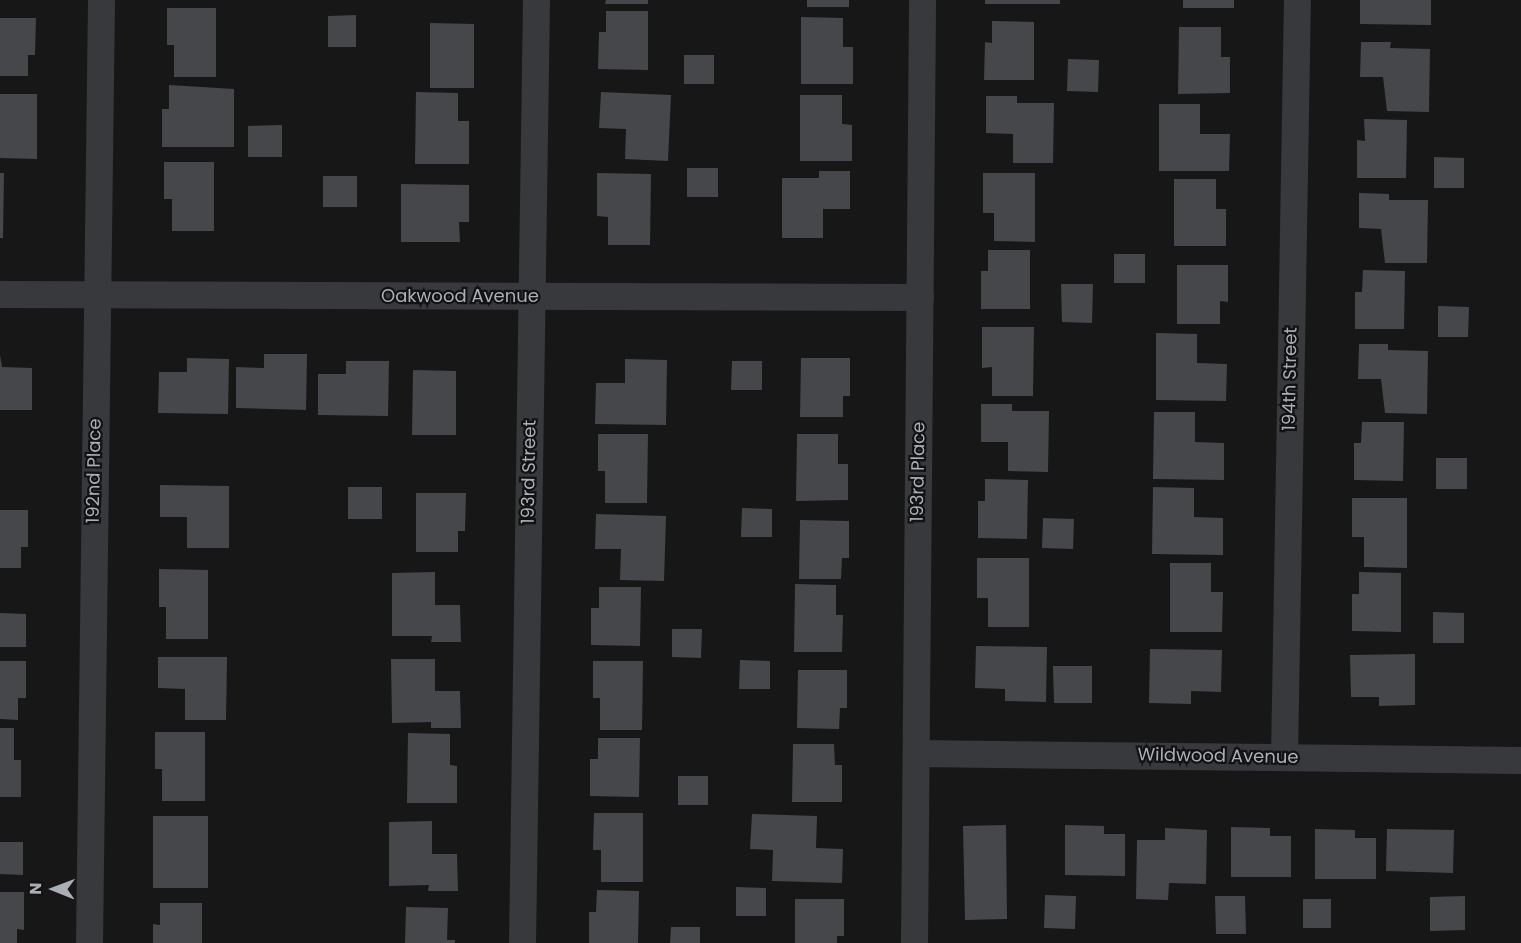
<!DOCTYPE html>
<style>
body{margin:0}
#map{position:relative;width:1521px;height:943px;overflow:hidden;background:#171718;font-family:Poppins,sans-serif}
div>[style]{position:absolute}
.building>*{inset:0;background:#46474b}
.minor>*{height:27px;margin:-13.5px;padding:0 13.5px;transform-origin:13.5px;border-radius:13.5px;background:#38393d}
span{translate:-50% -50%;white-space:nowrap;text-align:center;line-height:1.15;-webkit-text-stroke:4.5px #121213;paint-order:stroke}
.street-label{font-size:18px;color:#aaafb7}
.north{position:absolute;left:24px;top:859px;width:60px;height:60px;-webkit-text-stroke:4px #121213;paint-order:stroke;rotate:271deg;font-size:16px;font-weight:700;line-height:24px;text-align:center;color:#aaafb7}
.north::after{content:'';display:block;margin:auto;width:21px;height:27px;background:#aaafb7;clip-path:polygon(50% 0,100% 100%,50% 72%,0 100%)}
</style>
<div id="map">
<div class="building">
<div style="clip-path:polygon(606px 0,648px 0,648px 4px,605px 4px)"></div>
<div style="clip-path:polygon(807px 0,849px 0,849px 7px,807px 7px)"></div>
<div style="clip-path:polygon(985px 0,1060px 0,1060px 4px,985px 4px)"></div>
<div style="clip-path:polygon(1183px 0,1234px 0,1234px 8px,1183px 8px)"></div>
<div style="clip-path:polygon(1360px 0,1431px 0,1431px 25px,1360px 24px)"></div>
<div style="clip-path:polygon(167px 8px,216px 8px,216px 77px,174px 77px,174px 45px,167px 45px)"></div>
<div style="clip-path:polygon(606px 11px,648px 11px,648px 70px,598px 69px,599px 32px,606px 32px)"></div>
<div style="clip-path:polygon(356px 15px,356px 47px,328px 47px,328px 16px)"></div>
<div style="clip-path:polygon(801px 17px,843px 18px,843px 47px,853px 47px,853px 84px,801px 84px)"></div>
<div style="clip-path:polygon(0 18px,36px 18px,35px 55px,28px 55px,28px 76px,0 76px)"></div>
<div style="clip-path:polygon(992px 21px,1034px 22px,1034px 80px,984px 80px,985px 42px,992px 43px)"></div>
<div style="clip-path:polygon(430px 23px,474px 24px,474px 88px,430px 88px)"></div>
<div style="clip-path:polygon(1179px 27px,1221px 27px,1221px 57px,1230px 57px,1230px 93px,1178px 94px)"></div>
<div style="clip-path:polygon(1361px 42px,1391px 42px,1390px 48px,1430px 49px,1429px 112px,1387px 111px,1383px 77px,1360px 77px)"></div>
<div style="clip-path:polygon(684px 55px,714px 55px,714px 84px,684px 84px)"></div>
<div style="clip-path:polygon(1068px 59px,1099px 60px,1098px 92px,1067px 91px)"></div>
<div style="clip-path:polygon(169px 85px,234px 89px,234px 147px,162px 147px,162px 109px,169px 109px)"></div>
<div style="clip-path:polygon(416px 92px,458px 93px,458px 121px,469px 121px,469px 164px,415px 164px)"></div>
<div style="clip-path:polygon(601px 92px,671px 95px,668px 161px,625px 159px,626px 129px,599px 128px)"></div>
<div style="clip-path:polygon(0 94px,37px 94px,37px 159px,0 158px)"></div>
<div style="clip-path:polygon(800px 95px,842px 95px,842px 124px,852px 125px,852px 161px,800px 161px)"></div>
<div style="clip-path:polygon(986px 96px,1017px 96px,1017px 103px,1054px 103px,1053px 163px,1013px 163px,1013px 134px,986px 133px)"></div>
<div style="clip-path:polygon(1159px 104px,1200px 104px,1200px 134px,1230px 134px,1229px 171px,1159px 171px)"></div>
<div style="clip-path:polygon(1364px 119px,1407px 120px,1406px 178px,1357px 178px,1357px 140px,1365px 141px)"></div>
<div style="clip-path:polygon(282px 125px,282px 157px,248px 157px,248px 126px)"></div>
<div style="clip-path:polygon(1434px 157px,1464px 158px,1464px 188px,1434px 188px)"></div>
<div style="clip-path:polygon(164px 162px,214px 162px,214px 231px,172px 231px,172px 199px,164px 199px)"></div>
<div style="clip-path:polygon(687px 168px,718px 168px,718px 197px,687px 197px)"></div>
<div style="clip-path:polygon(819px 171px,850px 171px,850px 209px,823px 209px,823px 238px,782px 238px,782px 178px,819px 178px)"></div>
<div style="clip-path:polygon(0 173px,4px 173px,3px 238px,0 238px)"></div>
<div style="clip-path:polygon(597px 173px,651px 174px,650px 245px,608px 245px,608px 217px,597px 216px)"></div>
<div style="clip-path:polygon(983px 173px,1035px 173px,1035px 242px,994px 241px,994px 213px,983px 213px)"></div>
<div style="clip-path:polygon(323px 176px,357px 176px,357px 207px,323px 207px)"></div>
<div style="clip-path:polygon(1174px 179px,1216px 179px,1216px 209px,1226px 209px,1226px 246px,1174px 246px)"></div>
<div style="clip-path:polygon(401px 184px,469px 185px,469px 222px,459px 222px,460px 242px,401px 242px)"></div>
<div style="clip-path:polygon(1359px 193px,1389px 194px,1389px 200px,1428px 200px,1427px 263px,1385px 263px,1381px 229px,1359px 228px)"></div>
<div style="clip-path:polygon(988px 250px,1030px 250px,1030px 309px,981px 309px,981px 271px,988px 271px)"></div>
<div style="clip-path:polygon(1114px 254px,1145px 254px,1145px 283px,1114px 283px)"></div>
<div style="clip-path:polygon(1177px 265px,1228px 265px,1228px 302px,1220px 301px,1220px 324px,1177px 324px)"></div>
<div style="clip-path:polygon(1363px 270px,1405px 271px,1404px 329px,1355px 329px,1355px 292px,1362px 292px)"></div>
<div style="clip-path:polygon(1061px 284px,1093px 284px,1092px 323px,1062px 322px)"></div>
<div style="clip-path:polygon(1438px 306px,1469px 307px,1468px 337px,1438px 337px)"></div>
<div style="clip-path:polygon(982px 327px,1034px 327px,1033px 396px,992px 396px,992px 367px,982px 368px)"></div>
<div style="clip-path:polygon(1156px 333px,1197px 334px,1197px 363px,1227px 364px,1226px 401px,1156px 400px)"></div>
<div style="clip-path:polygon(1359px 344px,1388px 344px,1388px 350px,1428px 351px,1427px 414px,1385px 413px,1381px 379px,1358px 379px)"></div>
<div style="clip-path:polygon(264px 354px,307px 354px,306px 410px,236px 408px,236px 367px,264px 368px)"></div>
<div style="clip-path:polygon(0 355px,2px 367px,32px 368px,32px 410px,0 410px)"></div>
<div style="clip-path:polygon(187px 358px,229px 359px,228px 414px,158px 413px,159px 372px,187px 372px)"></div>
<div style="clip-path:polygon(801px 358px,850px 358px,850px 396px,843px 396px,843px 417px,800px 417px)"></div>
<div style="clip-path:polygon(625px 359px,667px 360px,666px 425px,595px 424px,596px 383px,625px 383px)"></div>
<div style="clip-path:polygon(346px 361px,389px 361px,388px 416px,318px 415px,318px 374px,346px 374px)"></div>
<div style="clip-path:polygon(732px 361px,762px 361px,762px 390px,731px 390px)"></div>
<div style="clip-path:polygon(413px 370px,456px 371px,456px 435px,412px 435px)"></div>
<div style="clip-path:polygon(981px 404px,1012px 404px,1012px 411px,1049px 411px,1048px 472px,1008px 471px,1008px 442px,981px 442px)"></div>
<div style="clip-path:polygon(1154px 412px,1195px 412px,1195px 442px,1224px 443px,1224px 480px,1153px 479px)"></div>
<div style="clip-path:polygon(1362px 422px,1404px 422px,1403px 481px,1354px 480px,1354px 443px,1361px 443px)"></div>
<div style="clip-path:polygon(598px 434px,648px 434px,647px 503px,605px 503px,605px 471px,598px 471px)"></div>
<div style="clip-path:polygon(797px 434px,838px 434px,838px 464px,848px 464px,848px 500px,796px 501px)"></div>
<div style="clip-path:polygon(1436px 458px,1467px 458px,1467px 489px,1436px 489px)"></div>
<div style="clip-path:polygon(985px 479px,1028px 480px,1027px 539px,978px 538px,978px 501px,985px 501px)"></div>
<div style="clip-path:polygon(160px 485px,229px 486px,229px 548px,187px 548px,187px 517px,160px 517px)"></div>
<div style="clip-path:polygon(348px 487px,382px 487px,382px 519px,348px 519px)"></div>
<div style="clip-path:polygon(1153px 487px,1194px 488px,1194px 517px,1223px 518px,1223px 555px,1152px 554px)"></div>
<div style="clip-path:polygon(416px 493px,466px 493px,465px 531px,458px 531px,458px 552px,416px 552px)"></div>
<div style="clip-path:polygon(1352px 498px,1407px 498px,1407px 568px,1364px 567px,1364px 537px,1352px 537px)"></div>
<div style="clip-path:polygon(742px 508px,772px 509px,772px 537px,741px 537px)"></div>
<div style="clip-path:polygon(0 510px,28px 510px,28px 547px,21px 547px,21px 568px,0 568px)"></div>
<div style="clip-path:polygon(596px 514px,666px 516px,664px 581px,620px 580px,621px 549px,595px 549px)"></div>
<div style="clip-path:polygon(1043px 518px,1074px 519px,1073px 549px,1042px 548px)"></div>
<div style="clip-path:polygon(800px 520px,849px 521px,849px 558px,842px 558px,841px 579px,799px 579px)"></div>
<div style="clip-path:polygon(977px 558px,1029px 558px,1029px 627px,988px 627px,988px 598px,977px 598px)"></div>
<div style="clip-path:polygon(1170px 563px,1211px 563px,1211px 592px,1223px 592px,1222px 632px,1170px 632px)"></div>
<div style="clip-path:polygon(159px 569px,208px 570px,208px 639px,166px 639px,166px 607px,159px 607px)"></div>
<div style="clip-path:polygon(435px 572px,435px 605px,460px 605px,461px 642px,431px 642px,432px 636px,392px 636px,392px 573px)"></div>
<div style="clip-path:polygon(1359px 572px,1401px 573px,1401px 632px,1352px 631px,1352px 594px,1359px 594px)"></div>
<div style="clip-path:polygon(795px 584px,836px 585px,836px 615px,843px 615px,842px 652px,794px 652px)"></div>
<div style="clip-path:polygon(599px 587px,641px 587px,640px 646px,591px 645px,591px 608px,599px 608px)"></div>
<div style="clip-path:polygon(1433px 612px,1464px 613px,1464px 643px,1433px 643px)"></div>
<div style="clip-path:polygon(0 613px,26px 614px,26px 647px,0 647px)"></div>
<div style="clip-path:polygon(672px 629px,702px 629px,701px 658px,672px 657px)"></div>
<div style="clip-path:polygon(976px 646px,1047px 647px,1046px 702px,1005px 701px,1005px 689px,975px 688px)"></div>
<div style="clip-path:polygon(1150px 649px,1222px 650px,1221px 692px,1191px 691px,1191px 704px,1149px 703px)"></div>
<div style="clip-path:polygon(1415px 654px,1415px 705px,1379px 706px,1379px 697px,1351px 697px,1350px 655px)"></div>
<div style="clip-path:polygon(158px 657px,227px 657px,226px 720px,185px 720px,185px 689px,158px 688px)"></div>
<div style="clip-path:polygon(391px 659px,435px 659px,435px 691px,460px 691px,461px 728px,431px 728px,431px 722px,392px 723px)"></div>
<div style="clip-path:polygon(740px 660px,770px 661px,770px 689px,739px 689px)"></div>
<div style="clip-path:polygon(0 661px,26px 661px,26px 698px,18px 698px,18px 720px,0 719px)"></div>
<div style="clip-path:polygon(593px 661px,643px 661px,642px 730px,600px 730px,600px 698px,593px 698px)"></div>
<div style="clip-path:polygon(1053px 666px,1092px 666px,1092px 703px,1054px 703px)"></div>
<div style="clip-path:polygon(798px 670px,847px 670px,847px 708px,840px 708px,839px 729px,797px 728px)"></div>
<div style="clip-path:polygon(0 728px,14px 728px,14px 760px,21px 760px,21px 797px,0 797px)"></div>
<div style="clip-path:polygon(155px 732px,205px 732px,205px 801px,162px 801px,162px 769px,155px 769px)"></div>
<div style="clip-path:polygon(408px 733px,450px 734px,450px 765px,457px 766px,457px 803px,407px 803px)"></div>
<div style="clip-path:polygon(598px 738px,640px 738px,639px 797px,590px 796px,590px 759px,598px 759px)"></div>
<div style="clip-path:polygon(793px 744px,834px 744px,835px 765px,842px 765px,842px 802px,792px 802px)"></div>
<div style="clip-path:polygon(678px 776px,708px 776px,708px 805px,678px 805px)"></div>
<div style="clip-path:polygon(594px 813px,643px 813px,643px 882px,601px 882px,601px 850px,593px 850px)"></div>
<div style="clip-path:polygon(752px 814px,817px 816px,816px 848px,843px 849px,842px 883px,772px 881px,773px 850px,750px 849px)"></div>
<div style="clip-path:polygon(153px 816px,208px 816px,208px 888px,153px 888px)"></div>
<div style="clip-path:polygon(432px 821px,432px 854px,457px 854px,458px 891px,428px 891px,429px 885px,389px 886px,389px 822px)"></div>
<div style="clip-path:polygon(1006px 825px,1007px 919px,965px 920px,963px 826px)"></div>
<div style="clip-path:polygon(1065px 825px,1104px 826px,1104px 834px,1125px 834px,1125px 876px,1065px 875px)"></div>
<div style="clip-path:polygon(1231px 827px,1270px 828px,1270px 836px,1291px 836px,1291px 877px,1231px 877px)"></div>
<div style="clip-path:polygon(1165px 828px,1207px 830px,1206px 884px,1169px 883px,1168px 900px,1136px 899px,1137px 840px,1165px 840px)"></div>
<div style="clip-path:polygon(1315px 829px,1355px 830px,1355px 838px,1376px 838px,1376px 879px,1315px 879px)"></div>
<div style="clip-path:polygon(1387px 829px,1454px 830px,1453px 873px,1386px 871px)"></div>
<div style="clip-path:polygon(0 842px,23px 842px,23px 875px,0 874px)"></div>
<div style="clip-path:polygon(736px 887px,766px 888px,766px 916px,736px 916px)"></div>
<div style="clip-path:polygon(597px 890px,639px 891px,638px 943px,589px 943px,589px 912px,596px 912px)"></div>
<div style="clip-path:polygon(0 892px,24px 892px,24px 930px,17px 929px,17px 943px,0 943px)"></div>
<div style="clip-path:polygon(1045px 895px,1076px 896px,1075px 929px,1044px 928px)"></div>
<div style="clip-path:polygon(1215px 896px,1245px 896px,1246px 934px,1216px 934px)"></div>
<div style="clip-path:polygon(1465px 896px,1465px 930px,1430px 931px,1430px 897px)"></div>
<div style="clip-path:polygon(795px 899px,844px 899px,844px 936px,837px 936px,837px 943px,795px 943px)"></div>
<div style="clip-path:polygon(1303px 899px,1331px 899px,1331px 928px,1303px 928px)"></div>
<div style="clip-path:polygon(160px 903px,202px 903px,202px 943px,153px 943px,153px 924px,160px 925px)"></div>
<div style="clip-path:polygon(406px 907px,448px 908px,447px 940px,455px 940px,455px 943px,405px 943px)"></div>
<div style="clip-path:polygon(671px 927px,700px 927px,700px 943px,670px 943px)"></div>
</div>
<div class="minor">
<div style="left:0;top:294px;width:920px;rotate:0.19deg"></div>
<div style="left:916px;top:753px;width:605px;rotate:0.66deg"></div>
<div style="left:1284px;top:757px;width:757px;rotate:-89.02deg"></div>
<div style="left:89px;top:943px;width:943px;rotate:-89.27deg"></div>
<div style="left:522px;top:943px;width:943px;rotate:-89.15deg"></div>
<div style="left:914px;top:943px;width:943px;rotate:-89.51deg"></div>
</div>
<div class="street-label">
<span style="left:460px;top:296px">Oakwood Avenue</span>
<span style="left:1290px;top:379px;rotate:-89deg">194th Street</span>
<span style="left:94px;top:471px;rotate:-89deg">192nd Place</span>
<span style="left:529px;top:472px;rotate:-89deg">193rd Street</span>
<span style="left:918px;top:472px;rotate:-89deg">193rd Place</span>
<span style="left:1218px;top:756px;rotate:1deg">Wildwood Avenue</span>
</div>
<div class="north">N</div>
</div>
